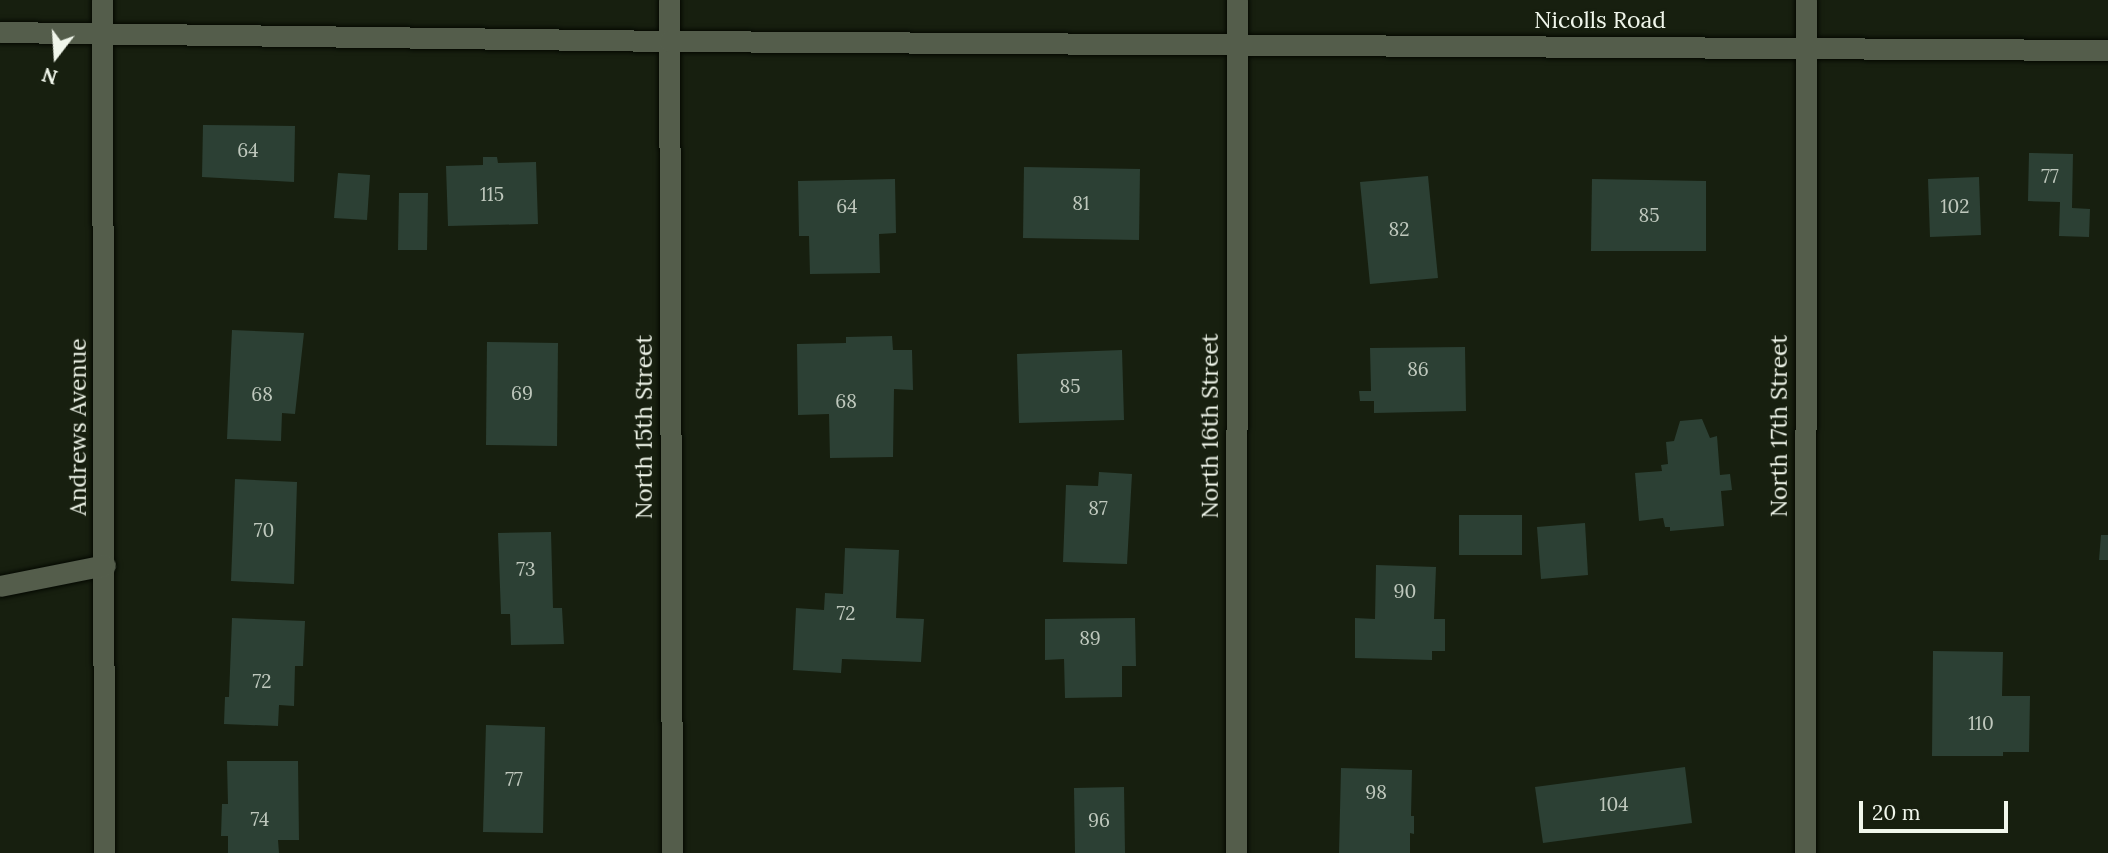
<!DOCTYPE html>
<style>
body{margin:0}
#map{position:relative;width:2108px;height:853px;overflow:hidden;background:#171f0f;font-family:Lora,serif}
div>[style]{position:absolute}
.building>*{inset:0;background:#2c4034}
.roads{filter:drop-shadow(0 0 2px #040800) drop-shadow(0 0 2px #040800)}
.minor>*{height:21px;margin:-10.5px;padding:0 10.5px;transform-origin:10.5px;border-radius:10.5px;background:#545d4b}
span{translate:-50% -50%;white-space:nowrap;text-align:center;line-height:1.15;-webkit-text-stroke:5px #171f0f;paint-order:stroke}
.number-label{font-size:19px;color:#bfc8bd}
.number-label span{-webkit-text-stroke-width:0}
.street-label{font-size:23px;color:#f0f6eb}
.north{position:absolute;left:21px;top:21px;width:70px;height:70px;-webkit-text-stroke:5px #171f0f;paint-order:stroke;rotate:197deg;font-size:19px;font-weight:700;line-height:28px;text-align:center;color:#f0f6eb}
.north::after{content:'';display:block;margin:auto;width:24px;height:32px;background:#f0f6eb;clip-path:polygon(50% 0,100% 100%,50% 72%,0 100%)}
.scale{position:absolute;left:1859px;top:801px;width:149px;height:32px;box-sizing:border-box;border:4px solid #f0f6eb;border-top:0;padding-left:9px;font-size:21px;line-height:24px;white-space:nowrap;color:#f0f6eb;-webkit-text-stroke:5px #171f0f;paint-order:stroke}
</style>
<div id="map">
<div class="building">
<div style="clip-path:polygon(203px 125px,295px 126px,294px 182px,202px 177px)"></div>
<div style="clip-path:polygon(2029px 153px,2073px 154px,2072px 208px,2090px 209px,2089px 237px,2059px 236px,2060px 202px,2028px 201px)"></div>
<div style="clip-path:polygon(483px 157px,497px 157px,498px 163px,536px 162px,538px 224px,448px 226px,446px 166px,483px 165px)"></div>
<div style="clip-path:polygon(1024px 167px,1140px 169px,1139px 240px,1023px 238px)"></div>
<div style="clip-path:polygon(338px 173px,370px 175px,367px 220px,334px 218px)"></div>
<div style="clip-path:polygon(1428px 176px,1438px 278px,1370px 284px,1360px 182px)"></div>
<div style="clip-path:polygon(1979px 177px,1981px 235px,1930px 237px,1928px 179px)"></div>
<div style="clip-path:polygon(895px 179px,896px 233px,879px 234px,880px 273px,810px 274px,809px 236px,799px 236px,798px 181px)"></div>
<div style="clip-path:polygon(1592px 179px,1706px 181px,1706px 251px,1591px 251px)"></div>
<div style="clip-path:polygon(399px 193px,428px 193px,427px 250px,398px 250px)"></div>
<div style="clip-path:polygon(232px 330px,304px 333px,295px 414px,282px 413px,281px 441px,227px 439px)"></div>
<div style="clip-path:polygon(892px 336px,893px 350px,912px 350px,913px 390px,894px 389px,893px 457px,830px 458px,829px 414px,798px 415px,797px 344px,846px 343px,846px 337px)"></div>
<div style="clip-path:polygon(487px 342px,558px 343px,557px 446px,486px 445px)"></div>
<div style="clip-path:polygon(1465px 347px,1466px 411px,1374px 413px,1374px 401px,1360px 401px,1359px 391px,1371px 391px,1370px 348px)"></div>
<div style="clip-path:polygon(1122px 350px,1124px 420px,1019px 423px,1017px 354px)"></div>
<div style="clip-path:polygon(1702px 419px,1710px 438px,1717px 436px,1720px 475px,1730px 474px,1732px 490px,1721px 491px,1724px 526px,1670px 531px,1670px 527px,1665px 527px,1663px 518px,1639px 521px,1635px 473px,1662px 471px,1661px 465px,1668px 464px,1666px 442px,1674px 441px,1680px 421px)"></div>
<div style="clip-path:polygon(1099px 472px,1132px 474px,1127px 564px,1063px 562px,1066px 485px,1098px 486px)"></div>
<div style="clip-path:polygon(235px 479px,297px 482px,294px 584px,231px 581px)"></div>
<div style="clip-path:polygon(1459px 515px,1522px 515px,1522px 555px,1459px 555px)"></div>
<div style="clip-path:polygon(1585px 523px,1588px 575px,1541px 579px,1537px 527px)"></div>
<div style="clip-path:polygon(551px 532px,553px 608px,562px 608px,564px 644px,511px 645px,510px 614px,501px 614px,498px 533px)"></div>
<div style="clip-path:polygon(2101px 535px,2108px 535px,2108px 560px,2099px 560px)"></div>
<div style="clip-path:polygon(845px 548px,899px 550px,896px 618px,924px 619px,921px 662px,842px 659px,841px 673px,793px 670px,796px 608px,824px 610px,825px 593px,843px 594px)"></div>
<div style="clip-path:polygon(1376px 565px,1436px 567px,1434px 619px,1445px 619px,1445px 651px,1432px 651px,1432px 660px,1355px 658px,1355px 618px,1375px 619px)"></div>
<div style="clip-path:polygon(232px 618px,305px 621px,303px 666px,295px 666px,294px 706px,279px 705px,278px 726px,224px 724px,225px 697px,229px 697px)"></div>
<div style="clip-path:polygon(1135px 618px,1136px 666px,1122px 666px,1122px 697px,1065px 698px,1064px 659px,1045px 660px,1045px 619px)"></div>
<div style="clip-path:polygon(1933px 651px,2003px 652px,2002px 696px,2030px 696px,2029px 752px,2003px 752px,2003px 756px,1932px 756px)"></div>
<div style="clip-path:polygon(486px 725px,545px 727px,543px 833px,483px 832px)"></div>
<div style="clip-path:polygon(227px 761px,298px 761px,299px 840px,278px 840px,279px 853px,228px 853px,228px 836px,221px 836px,222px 804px,228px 804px)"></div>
<div style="clip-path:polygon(1685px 767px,1692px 823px,1543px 843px,1535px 787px)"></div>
<div style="clip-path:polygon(1341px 768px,1412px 770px,1411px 816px,1414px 816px,1414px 834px,1410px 833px,1410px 853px,1339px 853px)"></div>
<div style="clip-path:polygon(1124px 787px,1125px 853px,1075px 853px,1074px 788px)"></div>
</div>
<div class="roads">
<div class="minor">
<div style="left:102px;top:0;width:853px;rotate:89.87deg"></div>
<div style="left:669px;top:0;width:853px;rotate:89.8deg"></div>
<div style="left:0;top:32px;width:669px;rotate:0.77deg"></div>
<div style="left:669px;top:41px;width:1439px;rotate:0.36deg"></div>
<div style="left:0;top:586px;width:107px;rotate:-11.3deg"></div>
<div style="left:1236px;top:853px;width:853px;rotate:-89.93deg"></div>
<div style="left:1805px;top:853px;width:853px;rotate:-89.93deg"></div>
</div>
</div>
<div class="number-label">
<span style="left:248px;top:151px">64</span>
<span style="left:2050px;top:177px">77</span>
<span style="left:492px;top:195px">115</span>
<span style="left:1081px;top:204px">81</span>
<span style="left:847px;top:207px">64</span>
<span style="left:1955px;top:207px">102</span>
<span style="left:1649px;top:216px">85</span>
<span style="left:1399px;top:230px">82</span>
<span style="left:1418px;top:370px">86</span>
<span style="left:1070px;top:387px">85</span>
<span style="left:522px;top:394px">69</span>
<span style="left:262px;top:395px">68</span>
<span style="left:846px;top:402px">68</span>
<span style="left:1098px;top:509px">87</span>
<span style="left:264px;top:531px">70</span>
<span style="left:526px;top:570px">73</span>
<span style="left:1405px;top:592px">90</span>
<span style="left:846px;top:614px">72</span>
<span style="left:1090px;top:639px">89</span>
<span style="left:262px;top:682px">72</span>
<span style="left:1981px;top:724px">110</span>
<span style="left:514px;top:780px">77</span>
<span style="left:1376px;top:793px">98</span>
<span style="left:1614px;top:805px">104</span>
<span style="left:260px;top:820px">74</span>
<span style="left:1099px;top:821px">96</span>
</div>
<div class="street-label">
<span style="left:1600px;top:20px">Nicolls Road</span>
<span style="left:1210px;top:426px;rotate:-90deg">North 16th Street</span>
<span style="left:1779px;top:426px;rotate:-90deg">North 17th Street</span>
<span style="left:78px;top:427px;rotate:-90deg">Andrews Avenue</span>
<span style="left:644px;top:427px;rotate:-90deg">North 15th Street</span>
</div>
<div class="north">N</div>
<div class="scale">20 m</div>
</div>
